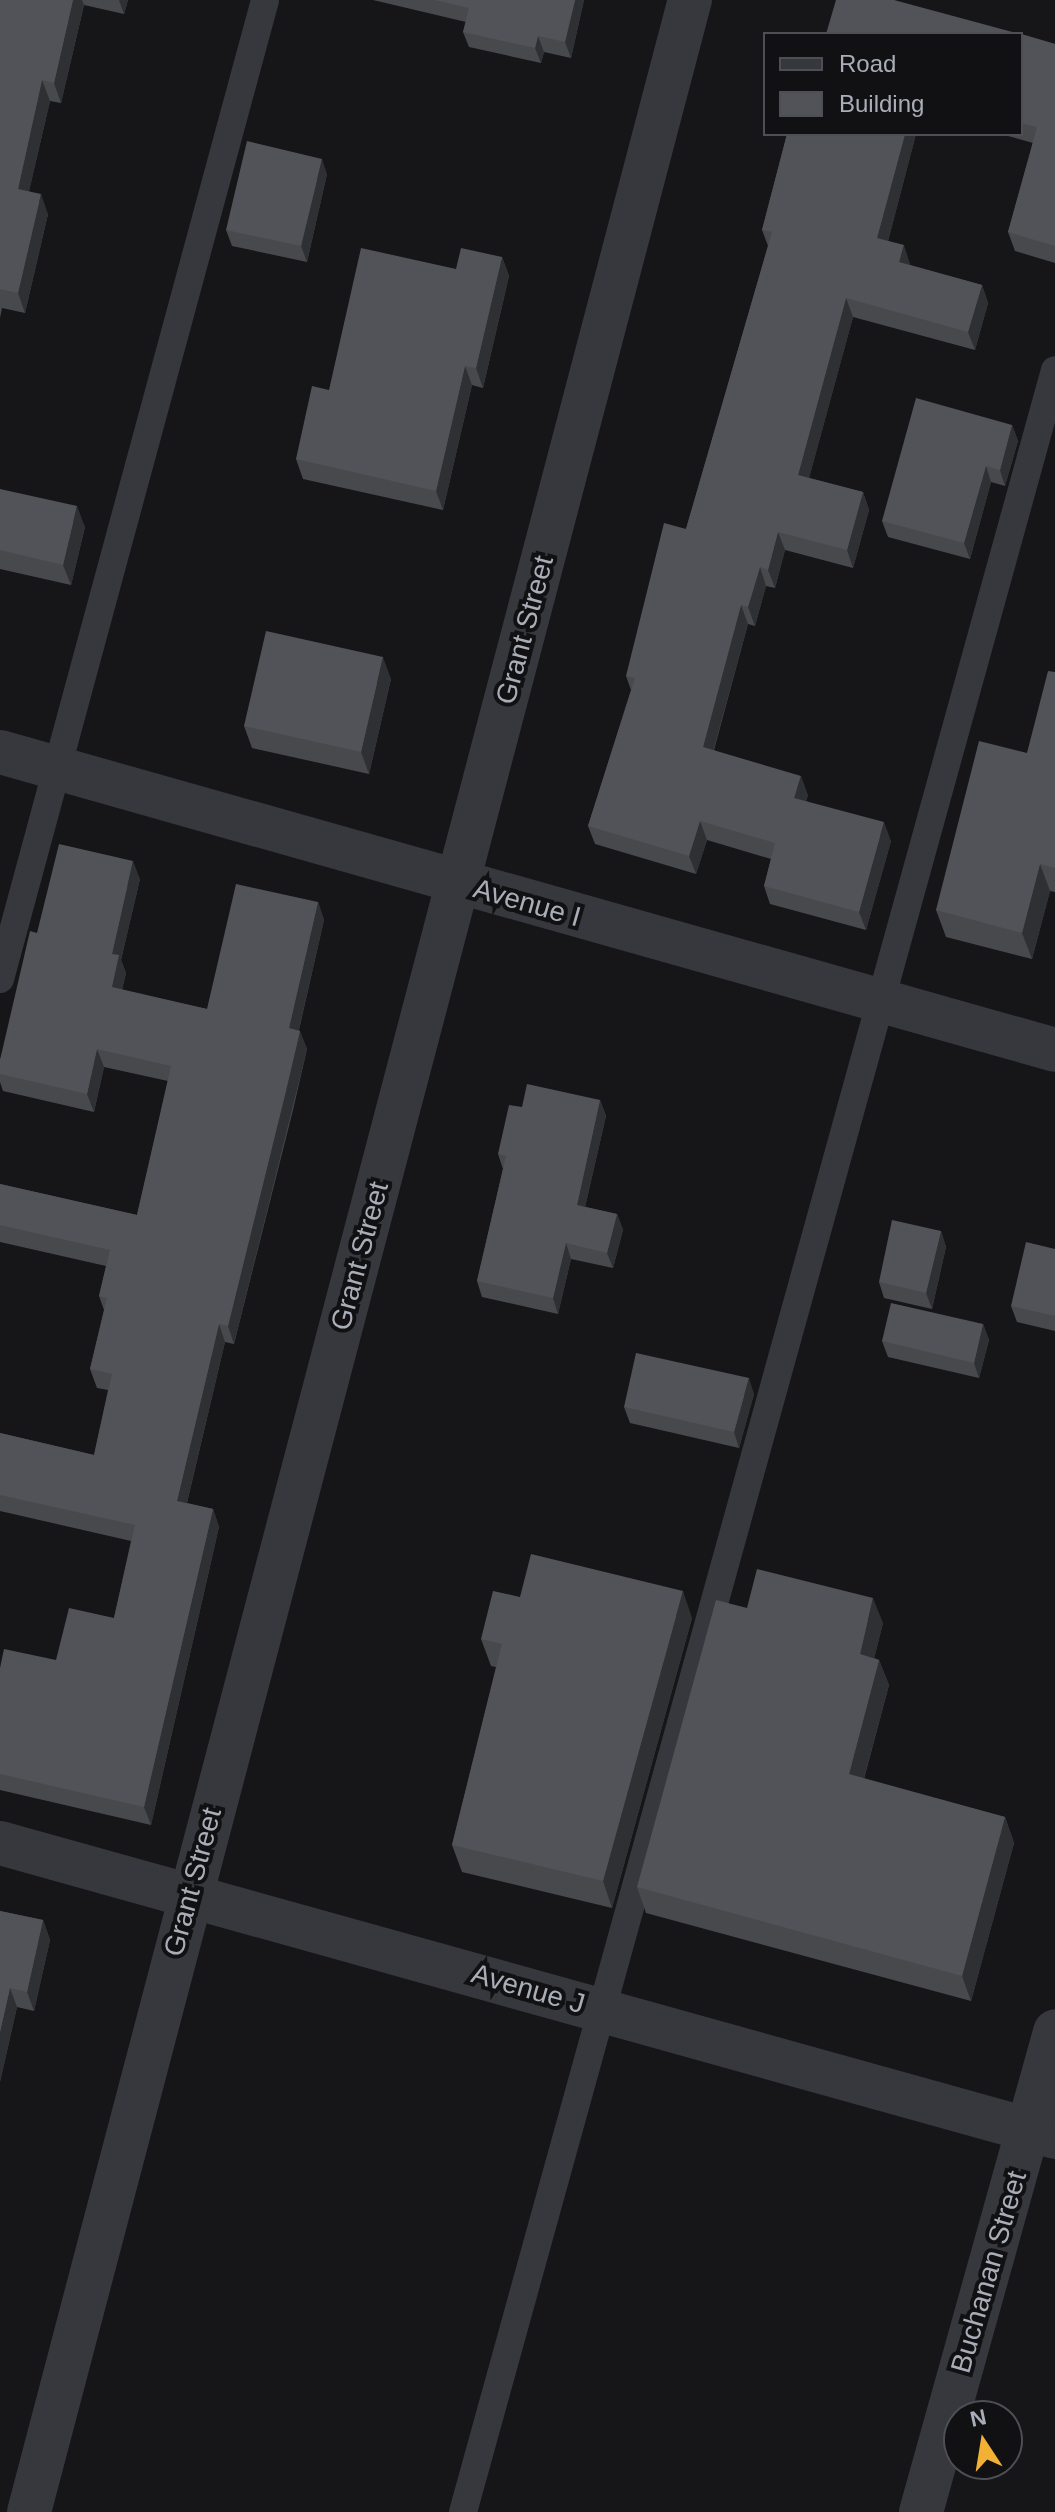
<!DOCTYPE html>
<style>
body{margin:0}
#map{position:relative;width:1055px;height:2512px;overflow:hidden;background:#161618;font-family:Helvetica,sans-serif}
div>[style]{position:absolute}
.service>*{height:28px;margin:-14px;padding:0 14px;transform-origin:14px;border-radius:14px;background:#37383d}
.minor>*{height:44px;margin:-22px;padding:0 22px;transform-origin:22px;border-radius:22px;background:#37383d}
.wall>*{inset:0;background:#47494d}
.shaded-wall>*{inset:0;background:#2f3033}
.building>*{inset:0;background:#525359}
span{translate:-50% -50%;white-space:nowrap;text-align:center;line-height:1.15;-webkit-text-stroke:8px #111113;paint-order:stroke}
.street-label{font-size:28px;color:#a8adb8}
.legend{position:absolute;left:763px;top:32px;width:260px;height:104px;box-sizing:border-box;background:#111113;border:2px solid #4d4f55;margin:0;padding:10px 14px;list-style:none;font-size:24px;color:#a8adb8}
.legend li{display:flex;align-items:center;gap:16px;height:40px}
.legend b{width:40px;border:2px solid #4d4f55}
.north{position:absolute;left:943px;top:2400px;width:80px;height:80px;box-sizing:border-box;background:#111113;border:2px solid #4d4f55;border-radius:50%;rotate:348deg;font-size:22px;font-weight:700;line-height:32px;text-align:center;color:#a8adb8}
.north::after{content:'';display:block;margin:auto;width:28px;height:36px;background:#f2b134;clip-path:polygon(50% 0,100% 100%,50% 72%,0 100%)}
</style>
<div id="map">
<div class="service">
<div style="left:0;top:979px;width:1014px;rotate:-74.85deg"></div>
<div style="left:463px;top:2512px;width:2222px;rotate:-74.55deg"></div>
</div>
<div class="minor">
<div style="left:0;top:752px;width:1096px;rotate:15.77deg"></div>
<div style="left:0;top:1843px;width:1095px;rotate:15.57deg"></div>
<div style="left:29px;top:2512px;width:2598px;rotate:-75.26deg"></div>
<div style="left:921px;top:2512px;width:499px;rotate:-74.4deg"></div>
</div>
<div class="wall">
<div style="clip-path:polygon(0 0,128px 0,124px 14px,84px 5px,61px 103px,50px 101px,29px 191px,48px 214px,25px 313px,2px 308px,0 318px)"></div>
<div style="clip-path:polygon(373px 0,584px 0,571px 58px,544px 52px,541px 63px,469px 47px,463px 32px,466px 22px)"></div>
<div style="clip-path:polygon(1021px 34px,1055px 44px,1055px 263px,1015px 251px,1008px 232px,1033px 143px,1001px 134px,1021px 134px)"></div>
<div style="clip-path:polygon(787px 134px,916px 134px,888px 241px,910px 264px,910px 265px,982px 285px,988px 303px,975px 350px,853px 317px,809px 478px,863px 492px,869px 510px,853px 568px,785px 550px,775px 588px,766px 586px,755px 626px,748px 624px,714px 750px,808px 795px,806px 801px,891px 841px,866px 930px,770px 904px,764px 886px,771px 859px,707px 840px,696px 874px,595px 844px,588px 826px,631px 690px,626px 676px,686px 529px,768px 246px,762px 230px)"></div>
<div style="clip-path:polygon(327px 174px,307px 262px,232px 246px,226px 230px)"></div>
<div style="clip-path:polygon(502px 257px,509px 276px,483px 388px,472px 385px,443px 510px,303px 479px,296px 459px,456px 269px)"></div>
<div style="clip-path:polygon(1012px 425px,1018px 441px,1005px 486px,991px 482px,970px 559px,888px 537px,882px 521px)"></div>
<div style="clip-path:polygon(0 489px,85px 527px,71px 585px,0 569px)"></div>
<div style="clip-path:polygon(1055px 672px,1055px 892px,1050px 891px,1032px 959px,946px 937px,936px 910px,1027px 753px)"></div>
<div style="clip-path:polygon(391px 679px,369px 774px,252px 748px,244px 726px)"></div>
<div style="clip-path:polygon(140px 879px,121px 960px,126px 973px,122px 990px,207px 1009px,318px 902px,324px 920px,299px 1030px,307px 1049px,293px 1110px,234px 1344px,225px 1342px,187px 1503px,213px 1509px,219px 1527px,151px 1825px,0 1790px,0 1668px,56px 1660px,114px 1618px,131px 1541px,0 1511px,0 1433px,94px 1455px,108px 1390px,97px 1388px,90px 1369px,104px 1310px,99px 1296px,106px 1266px,0 1242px,0 1184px,137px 1215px,168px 1081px,104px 1067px,94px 1112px,3px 1091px,0 1082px,0 1060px,37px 933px)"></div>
<div style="clip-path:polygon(600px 1100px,606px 1116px,585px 1207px,617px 1214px,623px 1230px,613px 1268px,571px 1259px,558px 1314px,482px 1297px,477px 1281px,503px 1169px,498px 1154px,522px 1107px)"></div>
<div style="clip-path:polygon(941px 1231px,946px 1247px,932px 1309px,884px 1298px,879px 1282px)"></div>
<div style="clip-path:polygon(1055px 1249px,1055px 1331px,1017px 1322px,1011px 1306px)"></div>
<div style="clip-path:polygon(983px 1324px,989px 1340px,979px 1378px,888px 1357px,882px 1341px)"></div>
<div style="clip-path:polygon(754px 1394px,739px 1448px,630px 1423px,624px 1407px)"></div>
<div style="clip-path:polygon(520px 1597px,692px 1618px,612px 1908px,462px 1872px,452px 1845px,496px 1667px,491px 1666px,481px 1639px)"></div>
<div style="clip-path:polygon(747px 1608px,883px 1623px,874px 1658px,879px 1660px,889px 1685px,864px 1779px,1005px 1817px,1014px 1843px,971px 2001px,646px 1913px,637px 1887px)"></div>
<div style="clip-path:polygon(0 1911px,43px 1920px,50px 1940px,34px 2011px,17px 2007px,0 2082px)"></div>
</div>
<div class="shaded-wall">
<div style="clip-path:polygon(73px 0,82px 0,84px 5px,61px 103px,54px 83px)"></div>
<div style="clip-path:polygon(119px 0,128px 0,124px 14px)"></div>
<div style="clip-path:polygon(575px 0,584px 0,571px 58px,565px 42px)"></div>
<div style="clip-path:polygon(538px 36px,544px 52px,541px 63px,535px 48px)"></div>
<div style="clip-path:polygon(42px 80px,50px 101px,25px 209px,18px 189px)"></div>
<div style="clip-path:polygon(905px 134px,916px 134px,884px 257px,877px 238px)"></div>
<div style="clip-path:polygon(322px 159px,327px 174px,307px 262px,301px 246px)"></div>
<div style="clip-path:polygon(41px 194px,48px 214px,25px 313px,18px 293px)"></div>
<div style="clip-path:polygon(904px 245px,910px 264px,906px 280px,899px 262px)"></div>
<div style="clip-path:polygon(502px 257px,509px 276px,483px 388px,476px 368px)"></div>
<div style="clip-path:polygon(982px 285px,988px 303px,975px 350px,968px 332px)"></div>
<div style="clip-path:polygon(846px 298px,853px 317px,805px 493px,798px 475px)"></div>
<div style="clip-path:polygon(465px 366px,472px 385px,443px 510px,436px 491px)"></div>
<div style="clip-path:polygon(1012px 425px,1018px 441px,1005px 486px,1000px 470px)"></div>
<div style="clip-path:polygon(986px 466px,991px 482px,970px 559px,964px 543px)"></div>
<div style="clip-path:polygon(863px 492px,869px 510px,853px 568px,847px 550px)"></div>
<div style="clip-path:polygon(77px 506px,85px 527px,71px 585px,63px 565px)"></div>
<div style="clip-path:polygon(778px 532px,785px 550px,775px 588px,768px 570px)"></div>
<div style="clip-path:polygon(760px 567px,766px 586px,755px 626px,748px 607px)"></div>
<div style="clip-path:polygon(741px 605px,748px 624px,709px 766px,703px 747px)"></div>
<div style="clip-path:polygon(383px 657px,391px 679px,369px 774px,361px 752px)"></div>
<div style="clip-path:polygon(801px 776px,808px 795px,801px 816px,794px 798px)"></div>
<div style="clip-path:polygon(700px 821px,707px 840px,696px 874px,689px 856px)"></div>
<div style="clip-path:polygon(884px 822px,891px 841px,866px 930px,859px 912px)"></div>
<div style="clip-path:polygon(133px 861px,140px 879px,121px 960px,126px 973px,118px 1005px,112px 987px,112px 954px)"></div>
<div style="clip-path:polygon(1040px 864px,1050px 891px,1032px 959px,1022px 933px)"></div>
<div style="clip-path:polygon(318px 902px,324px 920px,295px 1046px,289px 1028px)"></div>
<div style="clip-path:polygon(300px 1031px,307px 1049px,234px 1344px,228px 1326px)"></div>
<div style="clip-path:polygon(97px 1049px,104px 1067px,94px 1112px,87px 1094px)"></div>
<div style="clip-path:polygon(600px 1100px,606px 1116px,582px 1221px,577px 1205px)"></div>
<div style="clip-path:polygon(617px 1214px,623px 1230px,613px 1268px,607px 1253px)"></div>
<div style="clip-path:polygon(941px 1231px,946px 1247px,932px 1309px,926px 1293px)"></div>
<div style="clip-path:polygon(566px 1243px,571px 1259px,558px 1314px,553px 1298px)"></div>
<div style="clip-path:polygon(219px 1324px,225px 1342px,183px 1519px,177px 1501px)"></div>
<div style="clip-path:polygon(983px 1324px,989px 1340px,979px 1378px,974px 1363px)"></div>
<div style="clip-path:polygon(749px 1378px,754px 1394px,739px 1448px,734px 1432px)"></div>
<div style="clip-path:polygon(213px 1509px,219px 1527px,151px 1825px,144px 1807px)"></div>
<div style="clip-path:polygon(683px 1591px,692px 1618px,612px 1908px,603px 1881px)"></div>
<div style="clip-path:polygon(873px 1598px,883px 1623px,869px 1680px,860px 1654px)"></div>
<div style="clip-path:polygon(879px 1660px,889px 1685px,858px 1800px,849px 1774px)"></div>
<div style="clip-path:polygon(1005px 1817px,1014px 1843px,971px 2001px,962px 1976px)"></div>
<div style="clip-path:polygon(43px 1920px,50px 1940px,34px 2011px,27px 1992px)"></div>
<div style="clip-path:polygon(10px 1988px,17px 2007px,0 2082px,0 2032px)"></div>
</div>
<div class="building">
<div style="clip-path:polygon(0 0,73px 0,54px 83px,42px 80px,18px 189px,41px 194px,18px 293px,0 289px)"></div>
<div style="clip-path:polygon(435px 0,575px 0,565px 42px,538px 36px,535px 48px,463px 32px,469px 8px)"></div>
<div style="clip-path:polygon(836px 0,894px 0,1020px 34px,826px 34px)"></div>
<div style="clip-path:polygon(1021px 34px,1055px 44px,1055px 246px,1008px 232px,1037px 127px,1021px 123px)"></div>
<div style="clip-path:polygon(787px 134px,905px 134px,877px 238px,904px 245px,899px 262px,982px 285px,968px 332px,846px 298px,798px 475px,863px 492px,847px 550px,778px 532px,768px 570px,760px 567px,748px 607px,741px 605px,703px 747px,801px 776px,794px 798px,884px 822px,859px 912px,764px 886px,775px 843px,700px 821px,689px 856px,588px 826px,635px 678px,626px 676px,664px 523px,686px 529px,772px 232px,762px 230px)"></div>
<div style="clip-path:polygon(247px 141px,322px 159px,301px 246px,226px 230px)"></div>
<div style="clip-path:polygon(361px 248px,456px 269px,461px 248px,502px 257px,476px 368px,465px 366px,436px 491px,296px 459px,312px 386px,329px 390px)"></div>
<div style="clip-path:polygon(916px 398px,1012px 425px,1000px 470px,986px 466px,964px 543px,882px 521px)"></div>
<div style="clip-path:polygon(0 489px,77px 506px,63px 565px,0 550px)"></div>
<div style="clip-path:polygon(266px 631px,383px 657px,361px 752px,244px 726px)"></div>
<div style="clip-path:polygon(1048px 671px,1055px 672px,1055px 868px,1040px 864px,1022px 933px,936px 910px,979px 741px,1027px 753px)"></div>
<div style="clip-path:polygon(59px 844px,133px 861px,112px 954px,119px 955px,112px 987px,207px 1009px,236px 884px,318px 902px,289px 1028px,300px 1031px,286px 1091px,228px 1326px,219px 1324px,177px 1501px,213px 1509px,144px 1807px,0 1774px,0 1668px,4px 1649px,56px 1660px,69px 1608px,114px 1618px,135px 1525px,0 1495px,0 1433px,94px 1455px,112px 1374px,90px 1369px,107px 1298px,99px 1296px,110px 1250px,0 1225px,0 1184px,137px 1215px,171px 1066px,97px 1049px,87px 1094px,0 1074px,0 1060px,30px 931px,37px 933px)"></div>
<div style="clip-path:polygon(527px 1084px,600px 1100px,577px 1205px,617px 1214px,607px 1253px,566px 1243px,553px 1298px,477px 1281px,506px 1156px,498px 1154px,509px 1105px,522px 1107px)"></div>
<div style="clip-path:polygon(892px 1220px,941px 1231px,926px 1293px,879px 1282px)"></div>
<div style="clip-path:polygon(1026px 1242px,1055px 1249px,1055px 1316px,1011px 1306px)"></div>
<div style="clip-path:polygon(891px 1303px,983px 1324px,974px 1363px,882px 1341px)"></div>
<div style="clip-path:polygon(636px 1353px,749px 1378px,734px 1432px,624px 1407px)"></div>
<div style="clip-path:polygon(531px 1554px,683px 1591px,603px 1881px,452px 1845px,502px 1644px,481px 1639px,493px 1591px,520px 1597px)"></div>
<div style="clip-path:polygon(757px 1569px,873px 1598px,860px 1654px,879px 1660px,849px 1774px,1005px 1817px,962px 1976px,637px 1887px,716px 1600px,747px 1608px)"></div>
<div style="clip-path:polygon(0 1911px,43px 1920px,27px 1992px,10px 1988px,0 2032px)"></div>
</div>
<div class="street-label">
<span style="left:525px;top:630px;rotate:-75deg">Grant Street</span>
<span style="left:527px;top:903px;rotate:16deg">Avenue I</span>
<span style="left:360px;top:1256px;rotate:-75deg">Grant Street</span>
<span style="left:193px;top:1882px;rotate:-75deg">Grant Street</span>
<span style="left:528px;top:1989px;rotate:16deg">Avenue J</span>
<span style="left:989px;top:2272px;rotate:-74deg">Buchanan Street</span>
</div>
<ul class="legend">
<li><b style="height:10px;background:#37383d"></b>Road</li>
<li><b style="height:22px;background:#525359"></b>Building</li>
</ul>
<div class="north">N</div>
</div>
